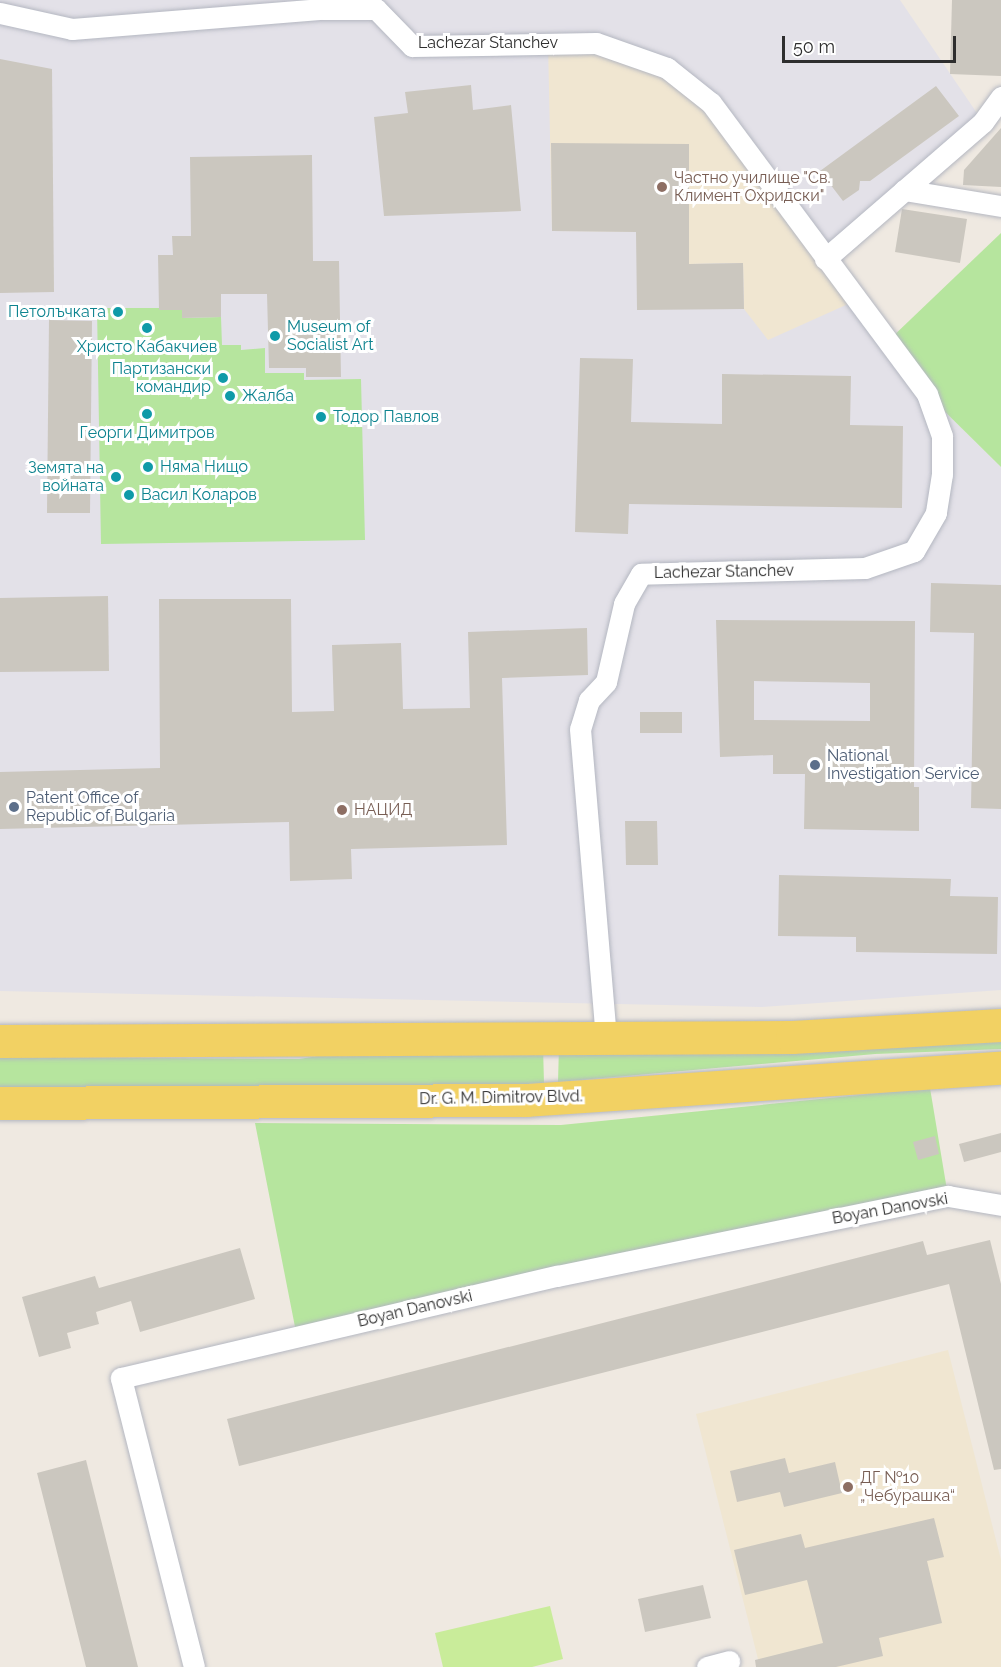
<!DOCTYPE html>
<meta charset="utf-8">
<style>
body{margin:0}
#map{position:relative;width:1001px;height:1667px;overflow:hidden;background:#efe9e1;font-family:Raleway,sans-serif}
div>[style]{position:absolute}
.industrial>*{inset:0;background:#e3e1e8}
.education>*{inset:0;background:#f0e6d1}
.green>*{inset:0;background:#b6e59e}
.pitch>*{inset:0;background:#c9ec9a}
.building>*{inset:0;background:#cbc7bf}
.roads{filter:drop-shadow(0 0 2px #b4b7c1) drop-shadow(0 0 2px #b4b7c1)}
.minor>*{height:21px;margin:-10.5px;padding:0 10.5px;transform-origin:10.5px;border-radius:10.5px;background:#fff}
.primary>*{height:33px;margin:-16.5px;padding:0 16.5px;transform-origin:16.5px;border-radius:16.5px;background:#f2d163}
.dots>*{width:16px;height:16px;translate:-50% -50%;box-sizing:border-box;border:3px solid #fff;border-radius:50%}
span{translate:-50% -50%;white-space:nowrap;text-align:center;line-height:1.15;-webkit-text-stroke:6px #fff;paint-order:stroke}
.street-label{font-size:16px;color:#2e2e2e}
.education-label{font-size:16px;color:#785e54}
.left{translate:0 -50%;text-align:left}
.culture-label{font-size:16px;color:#0d838f}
.right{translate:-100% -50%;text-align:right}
.service-label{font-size:16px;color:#4e5e75}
.scale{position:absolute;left:782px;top:36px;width:174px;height:27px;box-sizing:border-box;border:3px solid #2e2e2e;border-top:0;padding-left:8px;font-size:18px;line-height:21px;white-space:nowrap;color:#2e2e2e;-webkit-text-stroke:4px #fff;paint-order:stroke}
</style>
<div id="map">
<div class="industrial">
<div style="clip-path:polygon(0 0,900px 0,983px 122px,825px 259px,927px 394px,1001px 467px,1001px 990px,762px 1007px,0 991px)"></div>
</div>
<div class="education">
<div style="clip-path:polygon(548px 42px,596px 43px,711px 103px,857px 300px,768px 340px,744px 309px,743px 263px,689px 264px,689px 232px,552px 231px)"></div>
<div style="clip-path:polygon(948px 1350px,1001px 1560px,1001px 1667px,760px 1667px,696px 1414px)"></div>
</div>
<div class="green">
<div style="clip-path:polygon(1001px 233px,1001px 467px,927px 394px,888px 341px)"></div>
<div style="clip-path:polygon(97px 308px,159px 308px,182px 310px,183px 318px,221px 317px,222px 345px,241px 345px,241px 350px,265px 348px,265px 373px,304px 373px,304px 380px,361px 379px,365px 540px,101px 544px)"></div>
<div style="clip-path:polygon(1001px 1038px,1001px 1049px,875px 1054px,558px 1082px,559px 1046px)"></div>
<div style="clip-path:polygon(543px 1046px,544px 1083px,444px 1089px,0 1087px,0 1057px,299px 1059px,357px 1050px)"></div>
<div style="clip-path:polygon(930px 1088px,948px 1196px,297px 1337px,255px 1123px,561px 1125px)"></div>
</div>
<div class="pitch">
<div style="clip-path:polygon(550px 1606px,563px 1659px,532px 1667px,443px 1667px,435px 1633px)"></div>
</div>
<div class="building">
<div style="clip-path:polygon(952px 0,1001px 0,1001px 76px,950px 74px)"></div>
<div style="clip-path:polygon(0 59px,52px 69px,54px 292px,0 293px)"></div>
<div style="clip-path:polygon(471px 85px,473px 110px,511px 105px,521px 211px,384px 216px,374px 117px,408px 113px,405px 92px)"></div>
<div style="clip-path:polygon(936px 86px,959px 116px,870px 181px,860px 181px,859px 190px,843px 201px,820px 171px)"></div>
<div style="clip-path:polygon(1001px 128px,1001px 187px,963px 185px,964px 170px)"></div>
<div style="clip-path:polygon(551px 143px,689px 144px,689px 264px,743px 263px,744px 309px,637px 310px,636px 232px,552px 231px)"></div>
<div style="clip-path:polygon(312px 155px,313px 261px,339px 261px,341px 377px,306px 377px,306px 368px,269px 368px,267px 294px,221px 294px,221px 317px,182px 318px,182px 310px,159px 310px,158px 255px,173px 255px,172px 236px,191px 236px,190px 157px)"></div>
<div style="clip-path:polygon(902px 209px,967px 219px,960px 263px,895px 252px)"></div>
<div style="clip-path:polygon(49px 320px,92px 321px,90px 513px,47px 513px)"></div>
<div style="clip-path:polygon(580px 358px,633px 359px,631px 422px,722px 424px,722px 374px,851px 376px,850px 425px,903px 426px,902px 508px,629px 504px,628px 534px,575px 532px)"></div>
<div style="clip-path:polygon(931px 583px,1001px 585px,1001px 809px,971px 808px,974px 633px,930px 632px)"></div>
<div style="clip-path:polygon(108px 596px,109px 671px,0 672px,0 598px)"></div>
<div style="clip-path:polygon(159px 599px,291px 599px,292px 712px,334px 711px,332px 645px,401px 643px,403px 709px,470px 708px,468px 632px,587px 628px,588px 675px,502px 678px,507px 845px,351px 849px,352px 879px,290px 881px,289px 822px,0 829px,0 772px,160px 768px)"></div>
<div style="clip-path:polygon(evenodd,716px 620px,915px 621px,914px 787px,919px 787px,919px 831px,804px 829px,805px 774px,773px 774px,773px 755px,720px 757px,716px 620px,754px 681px,870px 683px,870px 721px,754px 720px,754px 681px)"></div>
<div style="clip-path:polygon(640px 712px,682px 712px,682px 733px,640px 733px)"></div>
<div style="clip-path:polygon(625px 821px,657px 821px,658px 865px,626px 865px)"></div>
<div style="clip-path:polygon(779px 875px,951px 879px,950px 896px,998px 897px,997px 954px,856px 952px,856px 937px,778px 936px)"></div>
<div style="clip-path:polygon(1001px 1133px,1001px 1152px,964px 1162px,959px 1144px)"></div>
<div style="clip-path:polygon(935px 1136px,939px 1154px,918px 1160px,913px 1142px)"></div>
<div style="clip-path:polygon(990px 1240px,1001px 1284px,1001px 1469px,994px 1470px,949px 1284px,239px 1466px,227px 1419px,923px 1241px,927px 1255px)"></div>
<div style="clip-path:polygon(240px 1248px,255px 1299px,140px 1332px,131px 1301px,96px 1312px,99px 1324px,67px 1333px,71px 1348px,39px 1357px,22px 1297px,95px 1276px,99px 1288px)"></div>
<div style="clip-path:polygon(785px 1458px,789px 1473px,835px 1462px,842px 1493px,784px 1507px,780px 1492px,737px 1502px,730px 1471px)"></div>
<div style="clip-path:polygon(86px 1460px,94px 1492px,138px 1667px,86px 1667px,37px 1473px)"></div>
<div style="clip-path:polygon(934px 1518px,944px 1557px,927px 1561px,942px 1623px,879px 1638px,883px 1656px,836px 1667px,756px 1667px,755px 1660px,823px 1643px,807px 1580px,745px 1595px,734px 1550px,801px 1534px,805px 1548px)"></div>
<div style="clip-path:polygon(703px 1585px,711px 1618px,645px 1632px,638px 1599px)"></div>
</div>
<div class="roads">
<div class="minor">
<div style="left:0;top:13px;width:74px;rotate:12.5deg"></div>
<div style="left:72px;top:29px;width:251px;rotate:-4.6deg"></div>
<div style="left:322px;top:9px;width:54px"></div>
<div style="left:376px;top:9px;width:52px;rotate:45.8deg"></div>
<div style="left:412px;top:46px;width:184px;rotate:-0.9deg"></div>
<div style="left:596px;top:43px;width:75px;rotate:19.4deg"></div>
<div style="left:667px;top:68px;width:56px;rotate:38.5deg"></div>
<div style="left:711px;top:103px;width:362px;rotate:53.4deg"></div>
<div style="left:927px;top:394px;width:45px;rotate:70.3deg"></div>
<div style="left:942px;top:436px;width:38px;rotate:90deg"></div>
<div style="left:942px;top:474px;width:39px;rotate:99deg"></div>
<div style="left:936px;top:513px;width:44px;rotate:120.1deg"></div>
<div style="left:914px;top:551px;width:52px;rotate:160.9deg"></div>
<div style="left:865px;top:568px;width:224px;rotate:178.5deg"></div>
<div style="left:641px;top:574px;width:34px;rotate:120deg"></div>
<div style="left:624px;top:604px;width:80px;rotate:103deg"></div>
<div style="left:606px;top:682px;width:25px;rotate:133deg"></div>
<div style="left:589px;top:700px;width:30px;rotate:107deg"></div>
<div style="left:580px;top:729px;width:311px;rotate:85.2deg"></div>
<div style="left:904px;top:190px;width:98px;rotate:9.4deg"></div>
<div style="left:825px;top:259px;width:209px;rotate:-40.9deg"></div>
<div style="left:983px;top:122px;width:31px;rotate:-54deg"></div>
<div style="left:194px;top:1667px;width:298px;rotate:-104.2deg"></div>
<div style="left:121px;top:1378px;width:448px;rotate:-13.2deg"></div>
<div style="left:557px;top:1276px;width:399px;rotate:-11.6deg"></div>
<div style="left:948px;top:1196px;width:54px;rotate:9.6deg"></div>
<div style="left:707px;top:1667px;width:23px;rotate:-15deg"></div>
</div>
<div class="primary">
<div style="left:0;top:1041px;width:792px;rotate:-0.29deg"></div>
<div style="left:792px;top:1037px;width:209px;rotate:-3.3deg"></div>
<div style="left:0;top:1103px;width:526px;rotate:-0.33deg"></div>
<div style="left:526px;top:1100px;width:476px;rotate:-3.9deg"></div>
</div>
</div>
<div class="dots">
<div style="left:662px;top:187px;background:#8d6e63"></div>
<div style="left:118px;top:312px;background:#0f9aa8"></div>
<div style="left:147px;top:328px;background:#0f9aa8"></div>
<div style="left:275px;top:336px;background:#0f9aa8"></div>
<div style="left:223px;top:378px;background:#0f9aa8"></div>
<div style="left:230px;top:396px;background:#0f9aa8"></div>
<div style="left:147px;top:414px;background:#0f9aa8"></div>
<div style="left:321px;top:417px;background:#0f9aa8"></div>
<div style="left:148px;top:467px;background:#0f9aa8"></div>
<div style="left:116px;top:477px;background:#0f9aa8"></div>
<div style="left:129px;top:495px;background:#0f9aa8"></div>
<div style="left:815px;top:765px;background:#5c6f8a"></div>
<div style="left:14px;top:807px;background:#5c6f8a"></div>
<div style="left:342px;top:810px;background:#8d6e63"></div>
<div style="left:848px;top:1487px;background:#8d6e63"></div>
</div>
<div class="street-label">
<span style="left:488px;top:43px">Lachezar Stanchev</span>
<span style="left:724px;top:572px;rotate:-1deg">Lachezar Stanchev</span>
<span style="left:501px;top:1098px;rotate:-1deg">Dr. G. M. Dimitrov Blvd.</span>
<span style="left:890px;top:1209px;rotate:-10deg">Boyan Danovski</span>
<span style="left:415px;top:1309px;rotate:-13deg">Boyan Danovski</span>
</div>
<div class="education-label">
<span class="left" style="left:674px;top:187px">Частно училище "Св.<br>Климент Охридски"</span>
<span class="left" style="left:354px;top:810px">НАЦИД</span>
<span class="left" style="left:860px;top:1487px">ДГ №10<br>„Чебурашка“</span>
</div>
<div class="culture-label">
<span class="right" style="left:106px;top:312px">Петолъчката</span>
<span class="left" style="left:287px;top:336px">Museum of<br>Socialist Art</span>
<span style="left:147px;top:347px">Христо Кабакчиев</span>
<span class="right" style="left:211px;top:378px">Партизански<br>командир</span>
<span class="left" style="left:242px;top:396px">Жалба</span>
<span class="left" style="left:333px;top:417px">Тодор Павлов</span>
<span style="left:147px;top:433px">Георги Димитров</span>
<span class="left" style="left:160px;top:467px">Няма Нищо</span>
<span class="right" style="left:104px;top:477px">Земята на<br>войната</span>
<span class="left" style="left:141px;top:495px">Васил Коларов</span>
</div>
<div class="service-label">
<span class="left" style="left:827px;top:765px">National<br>Investigation Service</span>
<span class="left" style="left:26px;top:807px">Patent Office of<br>Republic of Bulgaria</span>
</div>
<div class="scale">50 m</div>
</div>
